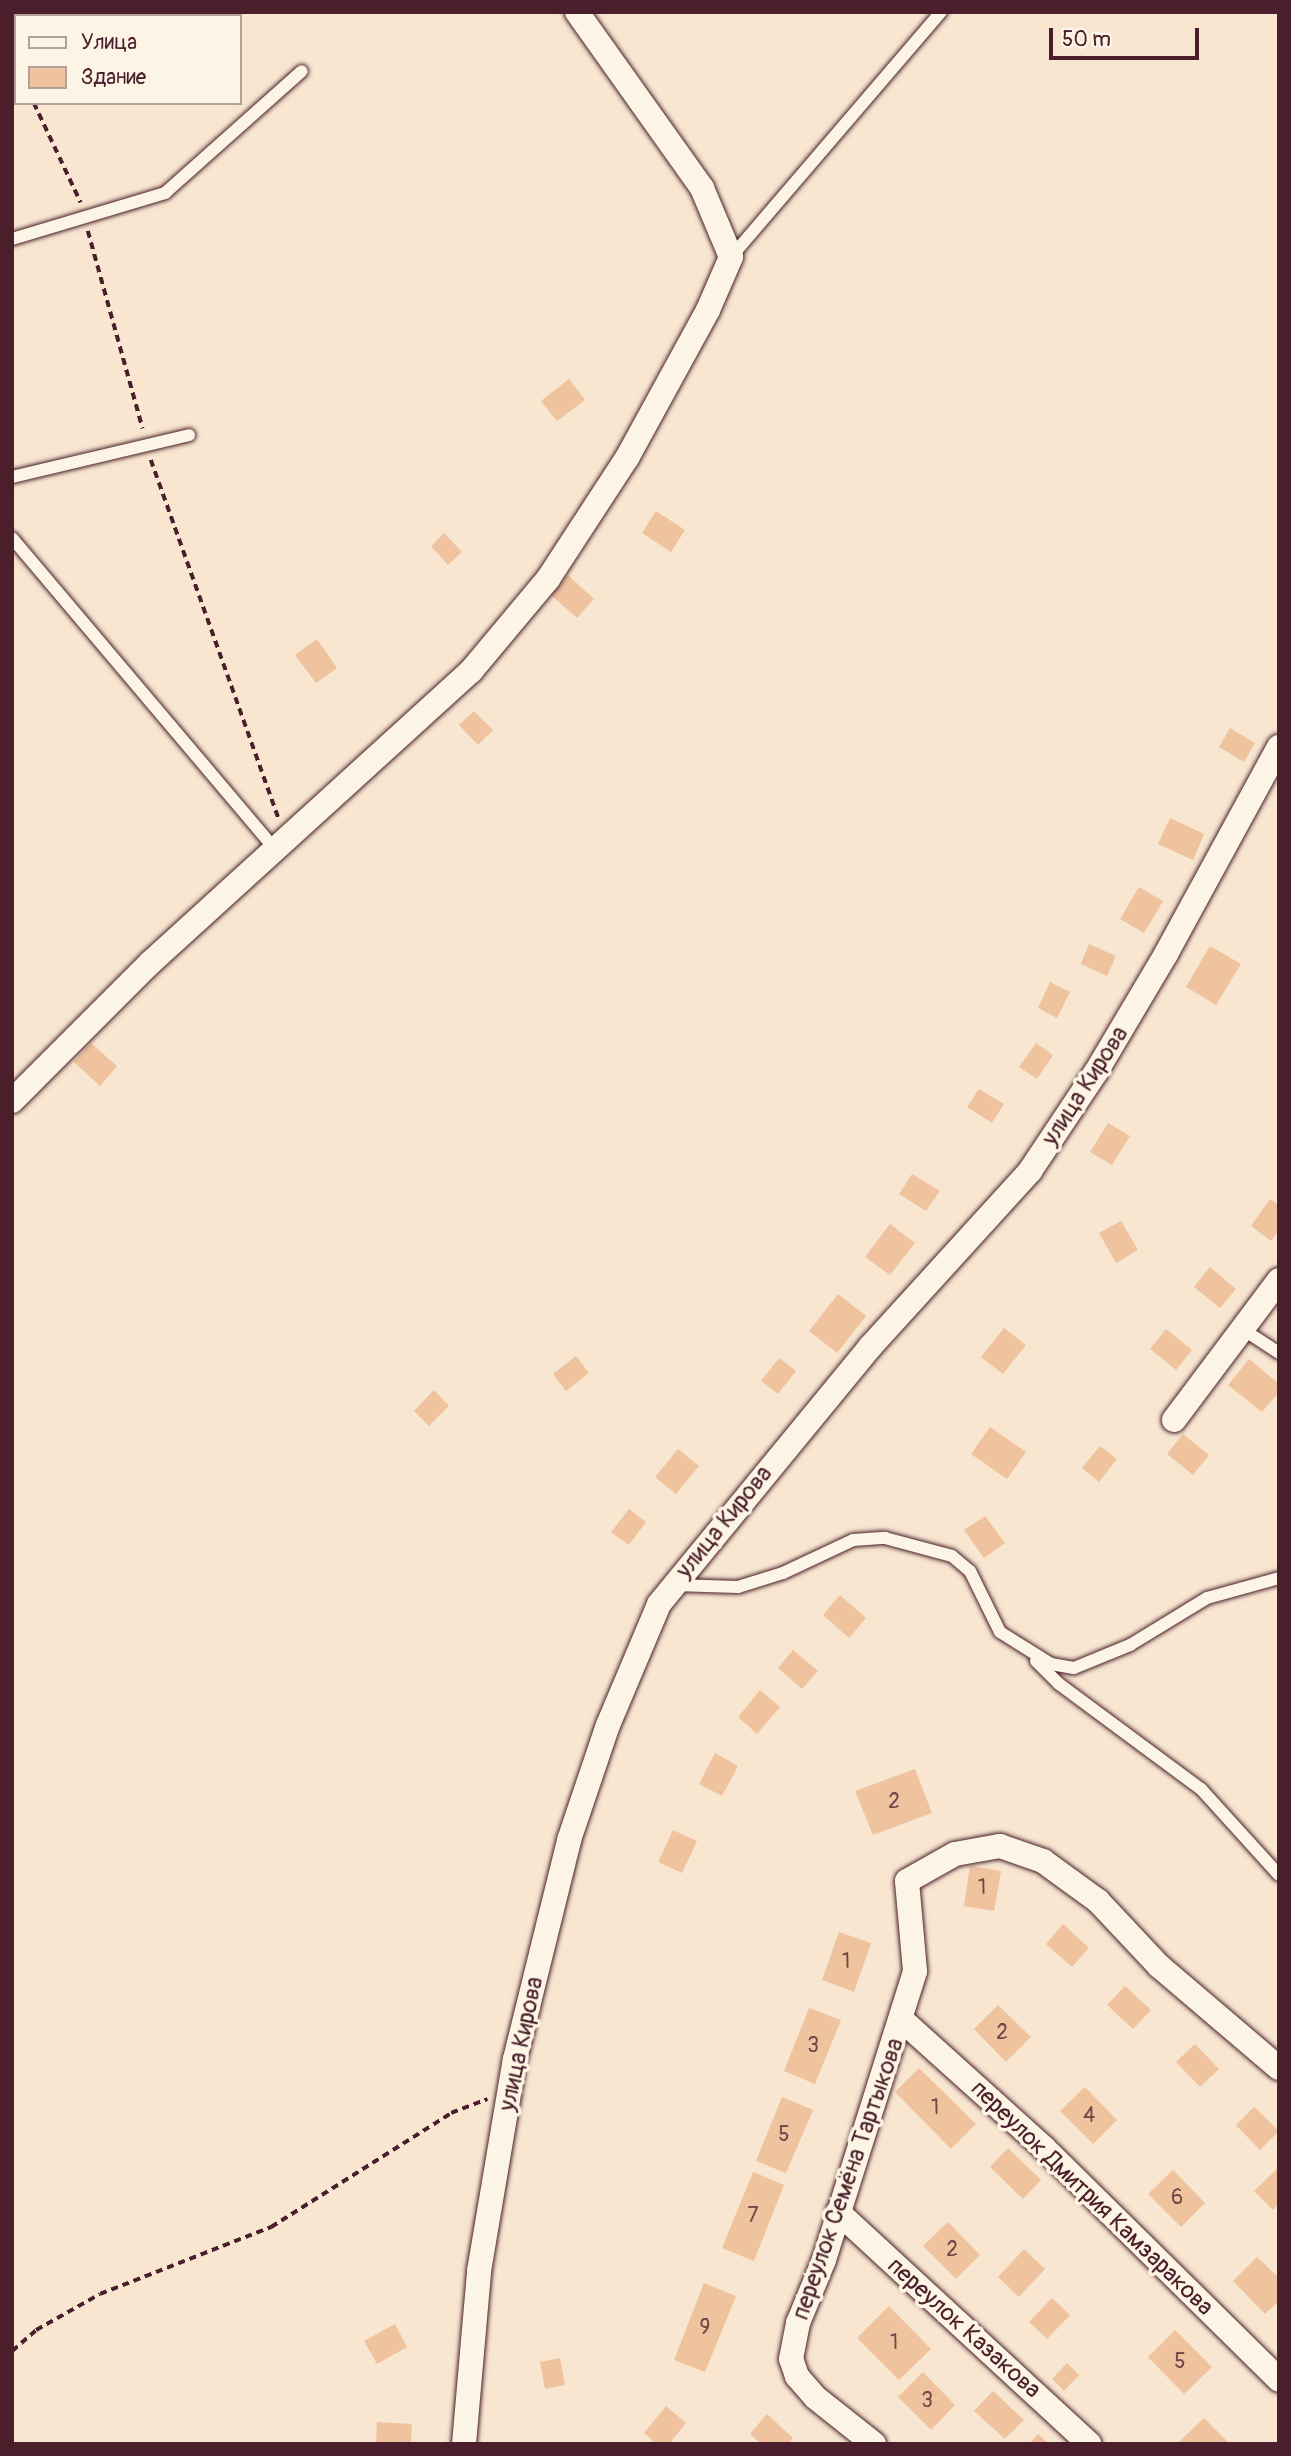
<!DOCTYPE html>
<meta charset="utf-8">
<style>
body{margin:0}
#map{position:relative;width:1291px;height:2456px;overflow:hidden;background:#f8e6d0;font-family:Pangolin,sans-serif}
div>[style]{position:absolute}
.building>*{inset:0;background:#eec39e}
.path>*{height:3.5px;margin-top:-1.75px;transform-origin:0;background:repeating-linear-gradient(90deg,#4a1f2b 0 7px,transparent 0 12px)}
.roads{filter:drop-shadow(0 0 2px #4a1f2b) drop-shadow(0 0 2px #4a1f2b)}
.service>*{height:12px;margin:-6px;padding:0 6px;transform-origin:6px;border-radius:6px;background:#fcf5e5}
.minor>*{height:24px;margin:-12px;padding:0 12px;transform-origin:12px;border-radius:12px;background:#fcf5e5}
span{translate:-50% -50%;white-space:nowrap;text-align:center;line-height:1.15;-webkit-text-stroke:7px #fcf5e5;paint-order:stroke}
.number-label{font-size:21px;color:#734848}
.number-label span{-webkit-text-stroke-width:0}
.street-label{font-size:24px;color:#4a1f2b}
.frame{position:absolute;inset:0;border:14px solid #4a1f2b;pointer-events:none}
.legend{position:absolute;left:14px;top:14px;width:228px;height:91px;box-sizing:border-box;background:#fcf5e5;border:2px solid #b59f9b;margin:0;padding:9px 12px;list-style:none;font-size:21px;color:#4a1f2b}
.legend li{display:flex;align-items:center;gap:14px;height:35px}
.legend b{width:35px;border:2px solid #b59f9b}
.scale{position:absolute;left:1049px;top:28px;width:150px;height:32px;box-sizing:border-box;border:4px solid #4a1f2b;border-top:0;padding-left:9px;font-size:21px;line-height:24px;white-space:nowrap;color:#4a1f2b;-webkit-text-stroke:5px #fcf5e5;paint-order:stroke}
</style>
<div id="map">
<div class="building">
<div style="clip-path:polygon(569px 379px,585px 400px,557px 421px,541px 401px)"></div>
<div style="clip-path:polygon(656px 511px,685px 530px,671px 552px,642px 533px)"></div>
<div style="clip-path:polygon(444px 533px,462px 552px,448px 565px,431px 546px)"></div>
<div style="clip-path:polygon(568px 575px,594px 599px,577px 618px,551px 595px)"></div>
<div style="clip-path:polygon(317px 639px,337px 668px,316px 683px,295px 655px)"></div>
<div style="clip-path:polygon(474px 711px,493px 730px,478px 745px,459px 725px)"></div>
<div style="clip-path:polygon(1230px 728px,1255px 743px,1244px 762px,1219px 747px)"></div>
<div style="clip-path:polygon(1170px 818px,1204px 834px,1193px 860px,1158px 844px)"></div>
<div style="clip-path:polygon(1139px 887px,1163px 901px,1144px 933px,1120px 919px)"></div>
<div style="clip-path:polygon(1089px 944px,1116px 956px,1107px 976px,1081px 964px)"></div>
<div style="clip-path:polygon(1210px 946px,1241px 964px,1216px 1005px,1186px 987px)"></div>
<div style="clip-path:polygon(1050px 982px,1070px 992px,1057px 1018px,1038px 1008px)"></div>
<div style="clip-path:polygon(91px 1043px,117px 1066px,100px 1086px,74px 1062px)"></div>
<div style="clip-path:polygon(1036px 1043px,1053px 1055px,1037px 1079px,1019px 1067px)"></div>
<div style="clip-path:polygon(979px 1089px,1004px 1104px,992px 1123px,967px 1107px)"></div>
<div style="clip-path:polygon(1108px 1123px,1130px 1136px,1112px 1165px,1090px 1152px)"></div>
<div style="clip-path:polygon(912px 1174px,940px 1191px,926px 1211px,899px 1194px)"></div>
<div style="clip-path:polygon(1270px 1199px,1279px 1205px,1279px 1230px,1271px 1241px,1251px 1226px)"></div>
<div style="clip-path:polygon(1121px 1221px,1138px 1250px,1116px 1263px,1099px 1233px)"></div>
<div style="clip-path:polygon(890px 1224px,915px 1243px,890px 1275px,865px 1257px)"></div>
<div style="clip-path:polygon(1210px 1267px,1236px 1289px,1220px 1308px,1194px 1287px)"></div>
<div style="clip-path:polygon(838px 1294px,866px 1316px,837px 1353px,809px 1331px)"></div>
<div style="clip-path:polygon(1004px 1328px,1026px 1345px,1003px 1374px,981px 1357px)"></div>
<div style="clip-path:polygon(1166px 1329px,1192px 1350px,1176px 1370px,1150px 1349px)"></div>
<div style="clip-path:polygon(576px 1356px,589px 1373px,566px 1391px,553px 1374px)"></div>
<div style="clip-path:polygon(779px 1358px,796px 1371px,778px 1394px,761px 1381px)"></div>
<div style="clip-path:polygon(1249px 1359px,1279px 1384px,1279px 1392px,1262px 1412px,1228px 1385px)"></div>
<div style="clip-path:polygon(434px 1390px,449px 1406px,429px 1426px,414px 1411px)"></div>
<div style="clip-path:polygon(990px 1427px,1026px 1452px,1007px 1479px,971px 1454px)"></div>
<div style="clip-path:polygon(1183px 1434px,1209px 1455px,1193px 1475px,1167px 1454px)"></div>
<div style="clip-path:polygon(1100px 1446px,1117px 1459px,1099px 1482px,1082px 1468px)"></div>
<div style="clip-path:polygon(678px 1449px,699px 1466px,676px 1494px,655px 1477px)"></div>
<div style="clip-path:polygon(629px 1509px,646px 1522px,629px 1545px,611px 1532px)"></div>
<div style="clip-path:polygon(985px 1516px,1005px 1543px,984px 1558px,964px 1530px)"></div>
<div style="clip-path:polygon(840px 1595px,866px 1618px,849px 1638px,823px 1615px)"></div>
<div style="clip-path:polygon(793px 1650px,818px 1671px,802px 1689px,778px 1668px)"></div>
<div style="clip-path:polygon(760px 1690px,780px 1707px,757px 1734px,738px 1717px)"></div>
<div style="clip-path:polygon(715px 1753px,738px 1766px,722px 1796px,699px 1784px)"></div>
<div style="clip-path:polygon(915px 1769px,932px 1813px,873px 1835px,855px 1791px)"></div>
<div style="clip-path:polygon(673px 1830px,697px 1841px,682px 1873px,658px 1862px)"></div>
<div style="clip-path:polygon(970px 1866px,1001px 1871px,994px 1911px,964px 1906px)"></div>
<div style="clip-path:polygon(1063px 1924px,1089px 1948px,1072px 1967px,1046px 1944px)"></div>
<div style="clip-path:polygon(839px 1932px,871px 1943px,854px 1992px,822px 1980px)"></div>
<div style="clip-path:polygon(1125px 1986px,1151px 2010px,1133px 2029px,1107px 2005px)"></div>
<div style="clip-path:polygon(998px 2005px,1031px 2037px,1006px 2062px,974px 2029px)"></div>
<div style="clip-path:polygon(809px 2008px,841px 2020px,815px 2084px,784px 2071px)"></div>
<div style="clip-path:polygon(1195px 2044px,1219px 2069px,1200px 2087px,1176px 2062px)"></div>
<div style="clip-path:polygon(919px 2068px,976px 2124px,951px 2149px,895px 2092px)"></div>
<div style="clip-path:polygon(1085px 2087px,1117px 2120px,1093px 2144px,1060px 2111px)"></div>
<div style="clip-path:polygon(782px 2097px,813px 2110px,786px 2173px,756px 2161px)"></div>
<div style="clip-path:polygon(1254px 2107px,1279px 2131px,1260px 2150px,1236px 2125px)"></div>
<div style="clip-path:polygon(1008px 2148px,1041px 2180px,1023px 2199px,990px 2167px)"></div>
<div style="clip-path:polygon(1279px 2167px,1279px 2204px,1273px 2210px,1254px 2191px)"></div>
<div style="clip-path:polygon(1173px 2170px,1205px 2203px,1181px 2227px,1148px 2194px)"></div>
<div style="clip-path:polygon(753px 2172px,784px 2185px,754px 2261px,722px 2248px)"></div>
<div style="clip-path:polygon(948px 2222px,980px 2255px,956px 2279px,923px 2246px)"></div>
<div style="clip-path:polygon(1024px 2249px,1045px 2269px,1019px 2297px,998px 2277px)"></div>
<div style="clip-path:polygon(1257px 2257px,1279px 2278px,1279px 2301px,1265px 2314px,1233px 2281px)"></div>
<div style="clip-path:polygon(704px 2283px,736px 2296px,705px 2372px,674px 2360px)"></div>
<div style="clip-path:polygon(1052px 2298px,1070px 2315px,1047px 2339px,1029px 2322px)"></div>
<div style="clip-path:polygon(889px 2306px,931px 2349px,899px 2380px,857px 2338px)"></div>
<div style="clip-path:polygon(395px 2324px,407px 2347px,377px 2364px,364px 2341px)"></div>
<div style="clip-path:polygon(1175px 2330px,1212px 2367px,1184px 2394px,1148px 2357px)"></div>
<div style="clip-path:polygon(560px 2358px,565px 2385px,545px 2389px,540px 2362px)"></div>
<div style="clip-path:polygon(1067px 2363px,1079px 2375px,1064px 2391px,1052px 2379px)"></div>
<div style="clip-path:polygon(923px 2372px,955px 2405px,931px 2430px,898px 2397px)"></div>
<div style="clip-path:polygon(993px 2391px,1024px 2420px,1005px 2439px,974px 2411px)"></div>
<div style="clip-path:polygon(666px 2406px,686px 2423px,669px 2444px,656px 2444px,644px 2433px)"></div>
<div style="clip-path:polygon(767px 2414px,793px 2438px,788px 2444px,761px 2444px,750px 2434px)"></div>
<div style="clip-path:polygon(1204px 2418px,1230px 2444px,1179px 2442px)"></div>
<div style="clip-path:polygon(377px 2422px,412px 2424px,411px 2444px,376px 2444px)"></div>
<div style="clip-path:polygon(1038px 2434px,1049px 2444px,1029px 2444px)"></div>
</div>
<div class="path">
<div style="left:12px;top:56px;width:9px;rotate:63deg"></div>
<div style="left:34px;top:103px;width:110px;rotate:64.8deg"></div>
<div style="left:88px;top:231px;width:205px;rotate:74.5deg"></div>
<div style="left:151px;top:460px;width:381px;rotate:70.4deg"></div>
<div style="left:12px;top:2351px;width:32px;rotate:-41deg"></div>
<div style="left:36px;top:2330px;width:73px;rotate:-29.4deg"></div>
<div style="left:100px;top:2294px;width:184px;rotate:-21.4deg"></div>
<div style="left:271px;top:2227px;width:213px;rotate:-32.3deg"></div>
<div style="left:451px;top:2113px;width:39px;rotate:-21deg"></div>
</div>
<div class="roads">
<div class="service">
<div style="left:12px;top:239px;width:160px;rotate:-16.7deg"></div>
<div style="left:165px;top:193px;width:183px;rotate:-41.7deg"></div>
<div style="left:731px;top:257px;width:323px;rotate:-49.4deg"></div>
<div style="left:12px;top:477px;width:182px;rotate:-13.3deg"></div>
<div style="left:12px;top:538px;width:409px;rotate:49.8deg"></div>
<div style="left:1244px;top:1330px;width:42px;rotate:33.3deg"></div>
<div style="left:674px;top:1585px;width:64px;rotate:1.8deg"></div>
<div style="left:738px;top:1587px;width:47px;rotate:-17.3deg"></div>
<div style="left:783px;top:1573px;width:77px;rotate:-25.2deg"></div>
<div style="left:853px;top:1540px;width:32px;rotate:-4deg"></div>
<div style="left:885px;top:1538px;width:69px;rotate:15deg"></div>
<div style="left:952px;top:1556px;width:23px;rotate:40deg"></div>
<div style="left:970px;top:1571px;width:68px;rotate:63.8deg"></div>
<div style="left:1000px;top:1632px;width:60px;rotate:32.1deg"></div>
<div style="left:1051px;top:1664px;width:23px;rotate:10deg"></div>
<div style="left:1074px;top:1668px;width:61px;rotate:-22.3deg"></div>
<div style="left:1130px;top:1645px;width:90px;rotate:-31.4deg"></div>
<div style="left:1207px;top:1598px;width:75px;rotate:-15.5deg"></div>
<div style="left:1036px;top:1661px;width:33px;rotate:45deg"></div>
<div style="left:1059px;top:1684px;width:177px;rotate:36.5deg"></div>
<div style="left:1201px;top:1789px;width:116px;rotate:47.8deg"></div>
</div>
<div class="minor">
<div style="left:12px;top:1101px;width:195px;rotate:-45deg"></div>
<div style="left:150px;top:963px;width:434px;rotate:-42.3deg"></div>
<div style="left:471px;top:671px;width:120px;rotate:-50.1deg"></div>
<div style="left:548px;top:579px;width:145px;rotate:-56.9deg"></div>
<div style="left:627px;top:458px;width:169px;rotate:-61.3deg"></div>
<div style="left:708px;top:310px;width:58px;rotate:-66.5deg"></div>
<div style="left:731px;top:257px;width:75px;rotate:-112.8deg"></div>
<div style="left:702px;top:188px;width:216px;rotate:-125.4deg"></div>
<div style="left:1174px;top:1420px;width:175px;rotate:-53.1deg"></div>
<div style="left:902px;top:2020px;width:191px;rotate:42deg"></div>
<div style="left:1044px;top:2148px;width:330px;rotate:44.6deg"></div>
<div style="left:838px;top:2212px;width:342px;rotate:42.7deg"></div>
<div style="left:464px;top:2444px;width:174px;rotate:-85deg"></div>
<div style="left:479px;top:2271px;width:215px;rotate:-80.4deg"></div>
<div style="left:515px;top:2059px;width:226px;rotate:-76.1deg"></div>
<div style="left:569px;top:1840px;width:121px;rotate:-71.3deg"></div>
<div style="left:608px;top:1725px;width:131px;rotate:-67.1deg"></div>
<div style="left:659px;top:1604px;width:333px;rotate:-50.6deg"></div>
<div style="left:870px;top:1347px;width:238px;rotate:-47.7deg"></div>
<div style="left:1030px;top:1171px;width:119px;rotate:-56.3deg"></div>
<div style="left:1096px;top:1072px;width:137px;rotate:-59.3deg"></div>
<div style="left:1166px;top:954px;width:236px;rotate:-61.4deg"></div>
<div style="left:874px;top:2444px;width:75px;rotate:-141.5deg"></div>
<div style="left:815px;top:2397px;width:28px;rotate:-131deg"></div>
<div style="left:797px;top:2376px;width:18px;rotate:-109deg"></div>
<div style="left:791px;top:2359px;width:37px;rotate:-79deg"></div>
<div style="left:798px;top:2323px;width:68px;rotate:-67.6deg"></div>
<div style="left:824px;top:2260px;width:303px;rotate:-72.5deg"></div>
<div style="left:915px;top:1971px;width:90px;rotate:-95.1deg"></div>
<div style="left:907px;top:1881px;width:55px;rotate:-29.4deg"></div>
<div style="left:955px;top:1854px;width:46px;rotate:-10.1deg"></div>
<div style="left:1000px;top:1846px;width:46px;rotate:19.2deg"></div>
<div style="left:1043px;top:1861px;width:68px;rotate:36deg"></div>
<div style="left:1098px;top:1901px;width:89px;rotate:46.8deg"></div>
<div style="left:1159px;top:1966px;width:157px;rotate:40.4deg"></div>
</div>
</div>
<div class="number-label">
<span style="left:894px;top:1802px">2</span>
<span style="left:982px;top:1888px">1</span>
<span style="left:846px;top:1962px">1</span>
<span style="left:1002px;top:2033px">2</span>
<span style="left:813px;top:2046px">3</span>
<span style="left:935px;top:2108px">1</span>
<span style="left:1089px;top:2116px">4</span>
<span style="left:784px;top:2135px">5</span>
<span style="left:1177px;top:2198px">6</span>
<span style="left:753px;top:2216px">7</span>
<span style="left:952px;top:2250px">2</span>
<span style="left:705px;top:2328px">9</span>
<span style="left:894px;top:2343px">1</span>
<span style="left:1180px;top:2362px">5</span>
<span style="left:927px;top:2401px">3</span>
</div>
<div class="street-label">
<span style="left:1085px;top:1086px;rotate:-57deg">улица Кирова</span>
<span style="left:724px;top:1522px;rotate:-51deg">улица Кирова</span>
<span style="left:521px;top:2044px;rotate:-78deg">улица Кирова</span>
<span style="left:848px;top:2179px;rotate:-71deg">переулок Семёна Тартыкова</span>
<span style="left:1092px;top:2198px;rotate:44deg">переулок Дмитрия Камзаракова</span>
<span style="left:964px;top:2328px;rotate:42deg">переулок Казакова</span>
</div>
<div class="frame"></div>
<ul class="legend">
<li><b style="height:9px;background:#fcf5e5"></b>Улица</li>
<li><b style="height:19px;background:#eec39e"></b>Здание</li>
</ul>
<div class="scale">50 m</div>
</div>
